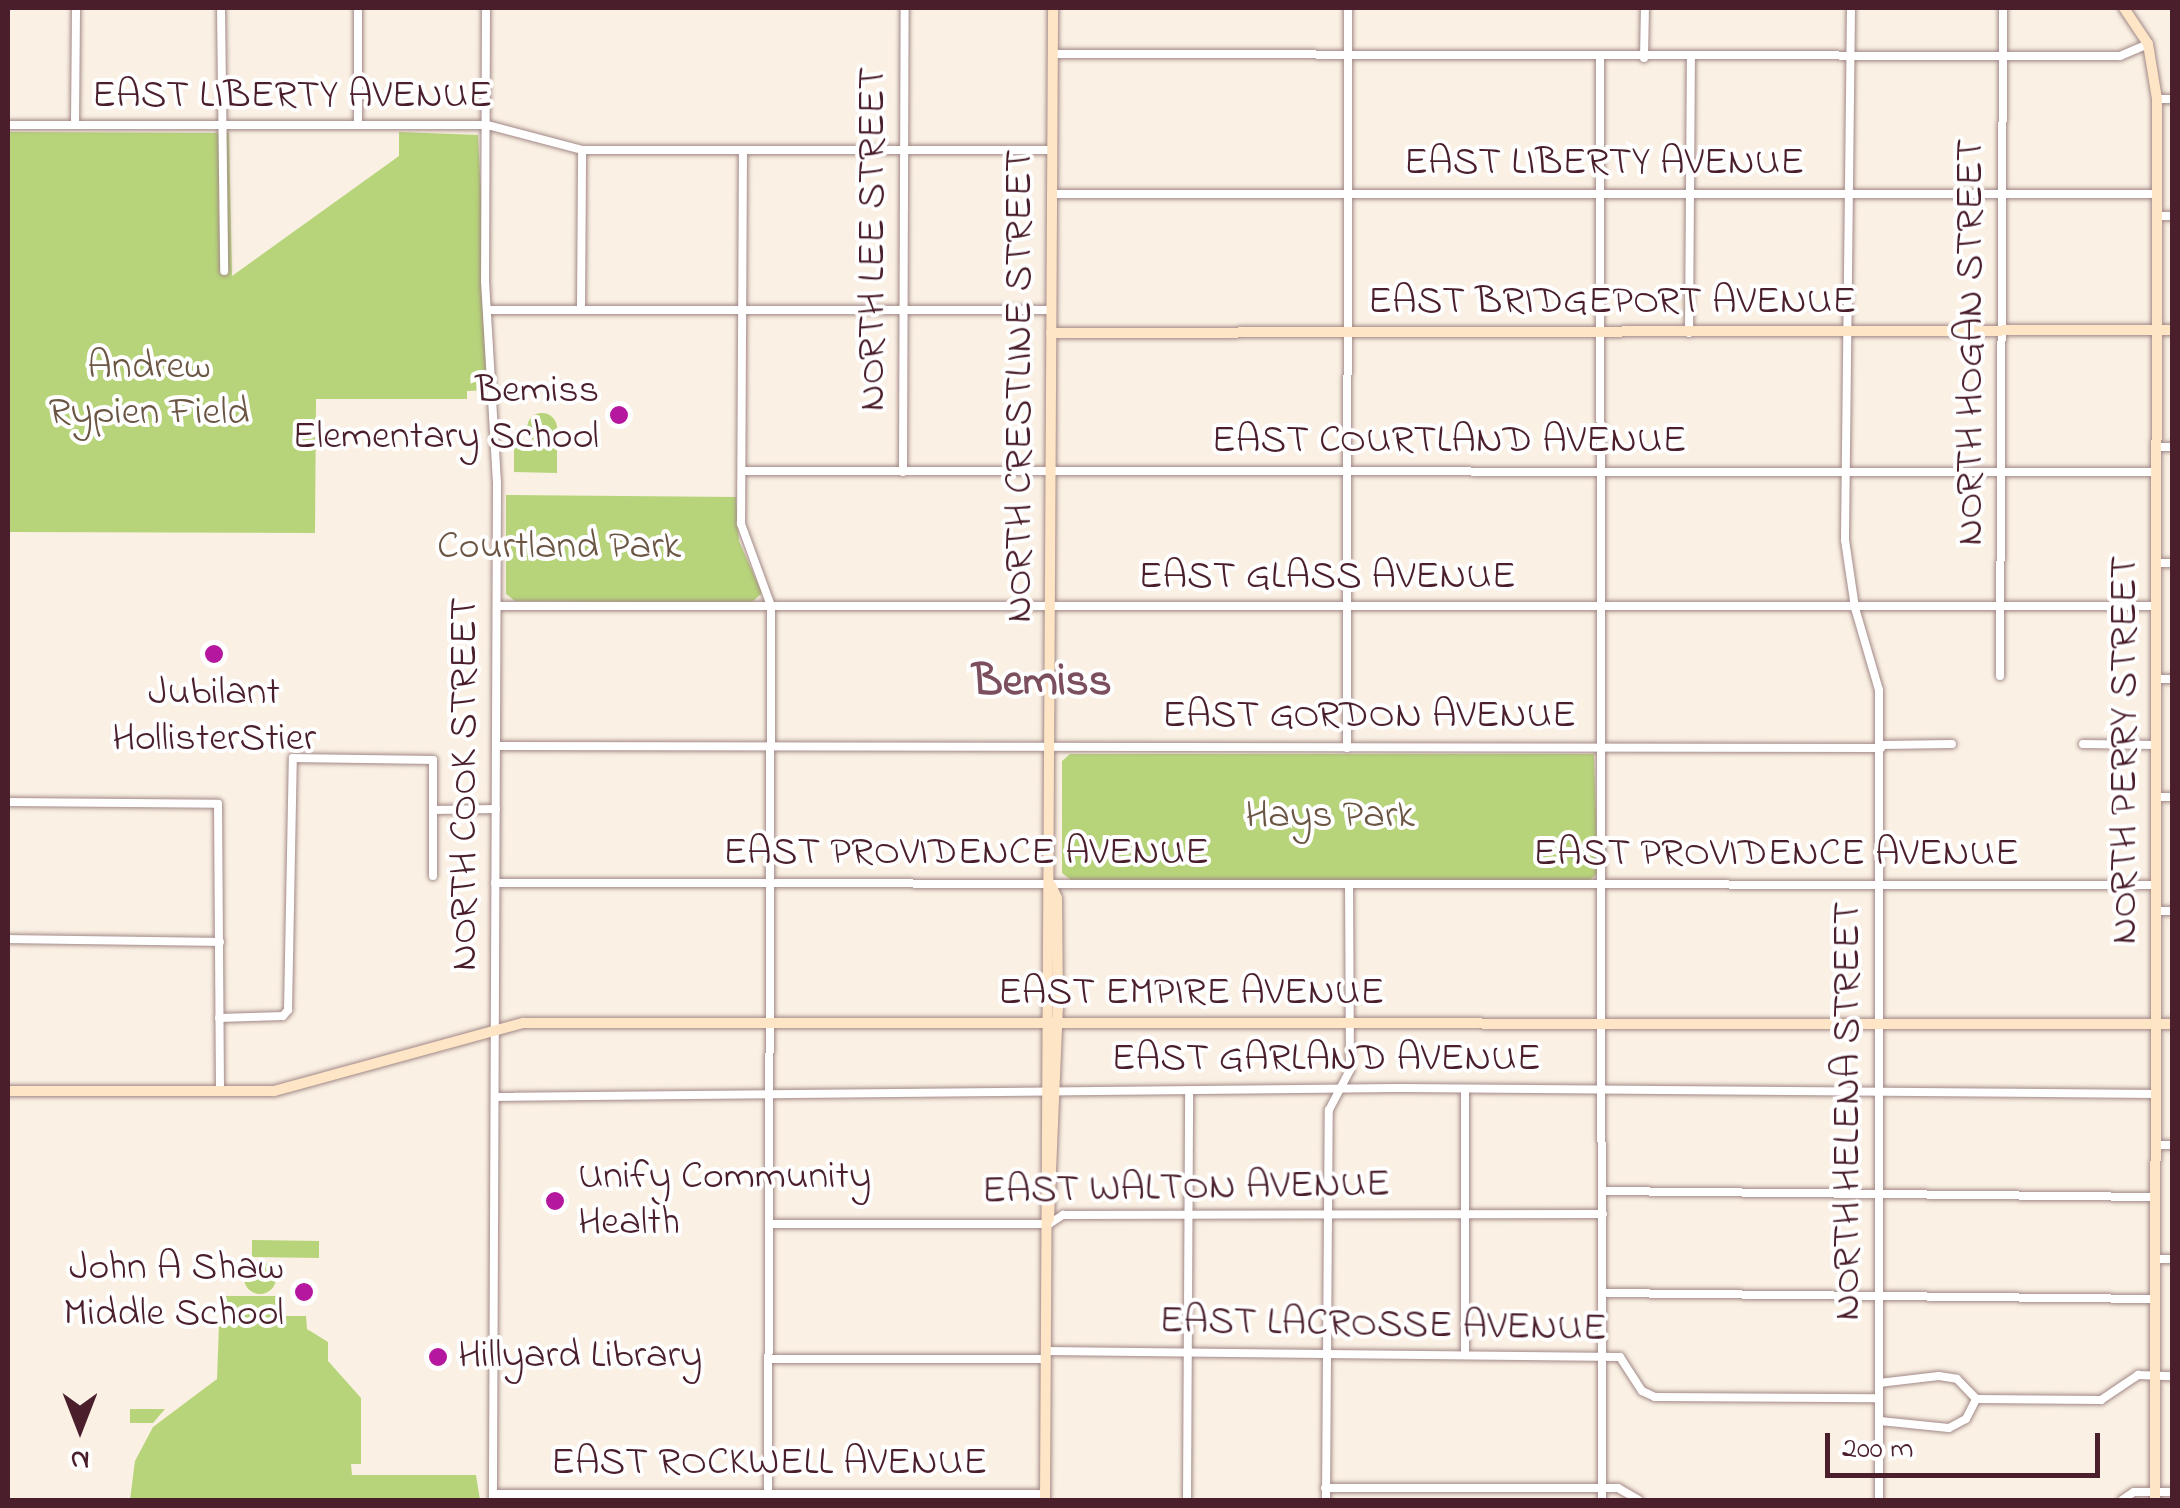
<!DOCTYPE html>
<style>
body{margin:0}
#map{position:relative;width:2180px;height:1508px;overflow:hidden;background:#faf0e3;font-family:"Indie Flower",sans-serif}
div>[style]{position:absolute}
.green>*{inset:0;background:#b7d47a}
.round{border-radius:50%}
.roads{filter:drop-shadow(0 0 2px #a28887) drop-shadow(0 0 2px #a28887)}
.street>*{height:8px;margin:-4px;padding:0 4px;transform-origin:4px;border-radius:4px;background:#fff}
.secondary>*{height:10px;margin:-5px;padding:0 5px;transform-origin:5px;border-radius:5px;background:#fde5c5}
.dots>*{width:28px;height:28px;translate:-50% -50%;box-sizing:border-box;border:5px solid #fff;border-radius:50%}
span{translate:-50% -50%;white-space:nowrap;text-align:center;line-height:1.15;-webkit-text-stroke:8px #fff;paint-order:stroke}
.street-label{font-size:40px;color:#4a1f2b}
.park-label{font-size:40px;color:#6b5543}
.poi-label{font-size:40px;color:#4a1f2b}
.right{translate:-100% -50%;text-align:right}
.left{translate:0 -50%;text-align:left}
.quarter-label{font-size:45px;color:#7b4f5e;font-weight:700}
.frame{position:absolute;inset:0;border:10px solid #4a1f2b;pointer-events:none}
.north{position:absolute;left:30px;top:1378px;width:100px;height:100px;-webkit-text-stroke:8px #fff;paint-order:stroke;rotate:180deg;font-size:28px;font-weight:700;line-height:40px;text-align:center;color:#4a1f2b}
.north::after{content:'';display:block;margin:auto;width:35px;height:45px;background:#4a1f2b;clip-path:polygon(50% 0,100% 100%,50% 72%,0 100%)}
.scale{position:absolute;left:1825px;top:1433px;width:275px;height:45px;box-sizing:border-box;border:5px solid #4a1f2b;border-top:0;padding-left:12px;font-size:30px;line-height:35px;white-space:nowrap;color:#4a1f2b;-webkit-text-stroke:8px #fff;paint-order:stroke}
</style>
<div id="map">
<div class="green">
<div style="clip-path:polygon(8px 132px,229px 133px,232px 276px,399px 156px,399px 132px,478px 135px,491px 390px,467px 391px,467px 399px,316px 399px,315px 533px,8px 532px)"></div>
<div class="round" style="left:527px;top:413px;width:30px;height:30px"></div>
<div style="clip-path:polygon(514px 441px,557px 441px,557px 473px,514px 472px)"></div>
<div style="clip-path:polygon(506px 495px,736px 497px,739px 541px,762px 593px,751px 603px,515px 601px,506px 594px)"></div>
<div style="clip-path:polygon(1070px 754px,1594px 754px,1598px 873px,1590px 880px,1071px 880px,1062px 873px,1062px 761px)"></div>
<div style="clip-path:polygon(252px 1240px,319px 1241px,319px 1258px,252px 1257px)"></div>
<div class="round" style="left:244px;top:1262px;width:32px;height:32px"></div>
<div style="clip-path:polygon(220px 1296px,277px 1296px,278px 1316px,306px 1316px,307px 1329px,328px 1342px,328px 1361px,361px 1398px,361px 1464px,351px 1464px,352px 1475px,476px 1475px,480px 1500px,130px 1500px,135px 1461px,153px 1427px,217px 1379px)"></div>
<div style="clip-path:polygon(130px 1409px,165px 1409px,153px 1423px,130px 1423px)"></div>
</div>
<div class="roads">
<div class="street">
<div style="left:221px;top:8px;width:263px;rotate:89.3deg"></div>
<div style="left:486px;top:8px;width:273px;rotate:90.2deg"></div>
<div style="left:485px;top:281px;width:201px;rotate:86.6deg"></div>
<div style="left:497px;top:482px;width:1018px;rotate:90.23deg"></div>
<div style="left:1851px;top:8px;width:532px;rotate:90.65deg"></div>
<div style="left:1845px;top:540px;width:69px;rotate:81.6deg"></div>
<div style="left:1855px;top:608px;width:85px;rotate:73.7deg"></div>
<div style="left:1879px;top:690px;width:810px;rotate:90deg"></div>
<div style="left:1052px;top:54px;width:1068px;rotate:0.11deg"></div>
<div style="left:2120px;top:56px;width:30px;rotate:-23deg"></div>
<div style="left:1600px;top:58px;width:1442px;rotate:89.92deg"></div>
<div style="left:1644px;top:58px;width:50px;rotate:-88.9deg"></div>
<div style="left:2157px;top:99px;width:15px"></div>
<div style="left:358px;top:124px;width:116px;rotate:-90deg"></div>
<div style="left:8px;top:125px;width:479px"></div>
<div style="left:487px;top:125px;width:98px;rotate:14.7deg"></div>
<div style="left:582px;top:150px;width:469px"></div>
<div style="left:75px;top:125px;width:117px;rotate:-89.5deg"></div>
<div style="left:743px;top:150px;width:374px;rotate:90.3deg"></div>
<div style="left:741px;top:524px;width:87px;rotate:69.9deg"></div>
<div style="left:771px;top:606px;width:894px;rotate:90.19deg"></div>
<div style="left:1051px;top:194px;width:1105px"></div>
<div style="left:2157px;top:216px;width:15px"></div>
<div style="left:489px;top:310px;width:562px"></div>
<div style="left:581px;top:310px;width:160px;rotate:-89.6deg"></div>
<div style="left:1689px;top:333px;width:275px;rotate:-89.6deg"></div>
<div style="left:2156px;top:447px;width:16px"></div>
<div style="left:742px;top:471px;width:1414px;rotate:0.04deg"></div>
<div style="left:903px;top:472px;width:464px;rotate:-89.8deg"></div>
<div style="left:2157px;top:563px;width:15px"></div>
<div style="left:497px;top:606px;width:1659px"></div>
<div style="left:2000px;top:676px;width:668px;rotate:-89.74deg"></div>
<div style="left:2157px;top:679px;width:15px"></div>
<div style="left:2083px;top:744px;width:74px;rotate:0.8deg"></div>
<div style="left:1881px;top:745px;width:71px;rotate:-0.8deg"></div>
<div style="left:497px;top:746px;width:1384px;rotate:0.08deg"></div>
<div style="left:1347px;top:748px;width:740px;rotate:-89.92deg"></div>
<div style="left:2156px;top:797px;width:16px"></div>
<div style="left:8px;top:802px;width:210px;rotate:0.5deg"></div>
<div style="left:218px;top:804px;width:288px;rotate:89.6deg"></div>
<div style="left:434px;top:810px;width:62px;rotate:-0.9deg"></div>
<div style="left:495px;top:883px;width:1662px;rotate:0.07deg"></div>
<div style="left:2157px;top:911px;width:15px"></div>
<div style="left:8px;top:939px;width:212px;rotate:0.8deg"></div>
<div style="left:219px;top:1018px;width:64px;rotate:-1.8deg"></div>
<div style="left:283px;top:1016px;width:8px;rotate:-50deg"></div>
<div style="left:288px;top:1010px;width:252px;rotate:-88.9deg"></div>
<div style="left:293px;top:758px;width:140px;rotate:0.8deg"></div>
<div style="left:433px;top:760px;width:116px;rotate:90deg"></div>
<div style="left:1465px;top:1089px;width:266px;rotate:90deg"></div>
<div style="left:495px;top:1097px;width:903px;rotate:-0.57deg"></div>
<div style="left:1398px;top:1088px;width:758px;rotate:0.45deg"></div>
<div style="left:2156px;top:1145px;width:16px"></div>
<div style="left:1603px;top:1191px;width:551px;rotate:0.62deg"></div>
<div style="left:770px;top:1224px;width:279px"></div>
<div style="left:1049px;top:1224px;width:17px;rotate:-33deg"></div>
<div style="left:1063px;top:1215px;width:540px;rotate:-0.11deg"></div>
<div style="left:2154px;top:1259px;width:18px"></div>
<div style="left:1603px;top:1293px;width:551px;rotate:0.62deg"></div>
<div style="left:1046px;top:1351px;width:574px;rotate:0.6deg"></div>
<div style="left:1620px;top:1357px;width:40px;rotate:57.1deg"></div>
<div style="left:1642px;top:1391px;width:14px;rotate:25deg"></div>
<div style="left:1655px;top:1397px;width:224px;rotate:0.3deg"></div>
<div style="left:769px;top:1359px;width:277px"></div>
<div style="left:1879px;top:1383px;width:60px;rotate:-6.7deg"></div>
<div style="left:1939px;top:1376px;width:18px;rotate:9deg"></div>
<div style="left:1957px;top:1379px;width:28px;rotate:46deg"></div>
<div style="left:1976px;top:1399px;width:125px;rotate:0.5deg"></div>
<div style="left:2101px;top:1400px;width:45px;rotate:-34deg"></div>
<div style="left:2138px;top:1375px;width:34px;rotate:2deg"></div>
<div style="left:1880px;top:1421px;width:69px;rotate:5.8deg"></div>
<div style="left:1949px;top:1428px;width:19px;rotate:-28deg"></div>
<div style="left:1966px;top:1419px;width:22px;rotate:-63deg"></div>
<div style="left:1325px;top:1488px;width:293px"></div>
<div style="left:1618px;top:1488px;width:24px;rotate:30deg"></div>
<div style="left:494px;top:1494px;width:551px"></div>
<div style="left:1187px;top:1500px;width:410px;rotate:-89.7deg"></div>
<div style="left:1326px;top:1500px;width:390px;rotate:-89.6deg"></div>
<div style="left:1329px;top:1110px;width:45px;rotate:-62.3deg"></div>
<div style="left:1350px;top:1070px;width:185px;rotate:-90.3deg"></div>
<div style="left:2122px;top:1500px;width:14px;rotate:-34deg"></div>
<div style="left:2134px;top:1492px;width:38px"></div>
</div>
<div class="secondary">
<div style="left:2124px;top:8px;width:43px;rotate:56.3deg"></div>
<div style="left:2148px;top:44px;width:56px;rotate:80.7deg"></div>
<div style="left:2157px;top:99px;width:1401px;rotate:90.08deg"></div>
<div style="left:1051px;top:333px;width:1121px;rotate:-0.15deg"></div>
<div style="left:8px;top:1091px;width:266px"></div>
<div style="left:274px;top:1091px;width:258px;rotate:-15.3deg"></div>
<div style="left:523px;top:1023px;width:1649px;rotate:0.03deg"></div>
<div style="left:1049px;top:1219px;width:211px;rotate:-87.6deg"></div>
<div style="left:1058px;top:1008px;width:110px;rotate:-90.5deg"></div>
<div style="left:1057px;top:898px;width:14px;rotate:-115deg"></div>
<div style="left:1045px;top:1500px;width:1492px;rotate:-89.69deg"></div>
</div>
</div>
<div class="dots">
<div style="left:619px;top:415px;background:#b5179e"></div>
<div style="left:214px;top:654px;background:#b5179e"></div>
<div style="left:555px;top:1201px;background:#b5179e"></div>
<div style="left:304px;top:1292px;background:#b5179e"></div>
<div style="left:438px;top:1357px;background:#b5179e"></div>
</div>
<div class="street-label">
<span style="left:292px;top:97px">EAST LIBERTY AVENUE</span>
<span style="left:1604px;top:164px">EAST LIBERTY AVENUE</span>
<span style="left:874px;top:239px;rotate:-90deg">NORTH LEE STREET</span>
<span style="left:1612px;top:303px">EAST BRIDGEPORT AVENUE</span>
<span style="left:1972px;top:342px;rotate:-90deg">NORTH HOGAN STREET</span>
<span style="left:1021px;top:386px;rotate:-90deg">NORTH CRESTLINE STREET</span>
<span style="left:1449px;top:442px">EAST COURTLAND AVENUE</span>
<span style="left:1327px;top:578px">EAST GLASS AVENUE</span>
<span style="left:1369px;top:717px">EAST GORDON AVENUE</span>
<span style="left:2126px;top:750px;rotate:-90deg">NORTH PERRY STREET</span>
<span style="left:466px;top:784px;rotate:-90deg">NORTH COOK STREET</span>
<span style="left:966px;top:854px">EAST PROVIDENCE AVENUE</span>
<span style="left:1776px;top:855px">EAST PROVIDENCE AVENUE</span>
<span style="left:1191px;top:994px">EAST EMPIRE AVENUE</span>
<span style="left:1326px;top:1060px">EAST GARLAND AVENUE</span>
<span style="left:1849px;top:1111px;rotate:-90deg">NORTH HELENA STREET</span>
<span style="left:1186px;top:1189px;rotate:-1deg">EAST WALTON AVENUE</span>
<span style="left:1383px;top:1326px;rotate:1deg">EAST LACROSSE AVENUE</span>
<span style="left:769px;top:1464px">EAST ROCKWELL AVENUE</span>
</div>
<div class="park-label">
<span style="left:149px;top:391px">Andrew<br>Rypien Field</span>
<span style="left:559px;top:548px">Courtland Park</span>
<span style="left:1330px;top:817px">Hays Park</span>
</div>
<div class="poi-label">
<span class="right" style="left:599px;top:415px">Bemiss<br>Elementary School</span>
<span style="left:214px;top:717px">Jubilant<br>HollisterStier</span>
<span class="left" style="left:578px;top:1201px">Unify Community<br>Health</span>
<span class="right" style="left:284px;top:1292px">John A Shaw<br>Middle School</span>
<span class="left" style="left:458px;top:1357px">Hillyard Library</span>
</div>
<div class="quarter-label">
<span style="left:1042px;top:684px">Bemiss</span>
</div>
<div class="frame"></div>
<div class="north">N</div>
<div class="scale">200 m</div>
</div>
